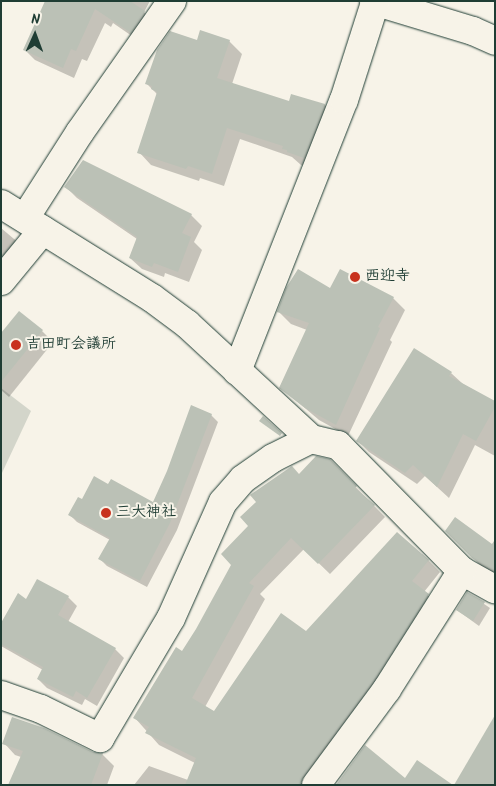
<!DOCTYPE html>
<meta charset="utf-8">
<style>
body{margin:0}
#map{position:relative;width:496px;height:786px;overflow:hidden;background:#f7f3e8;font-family:Kalam,"Klee One",sans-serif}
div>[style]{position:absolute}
.green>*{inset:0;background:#d3d5ca}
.shadow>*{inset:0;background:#0003}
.building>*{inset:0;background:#bbc1b6}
.roads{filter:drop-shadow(0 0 1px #1f3d34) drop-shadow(0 0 1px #1f3d34)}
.minor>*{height:28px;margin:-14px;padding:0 14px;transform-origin:14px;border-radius:14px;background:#f7f3e8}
.dots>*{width:14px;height:14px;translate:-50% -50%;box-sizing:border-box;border:2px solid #f7f3e8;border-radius:50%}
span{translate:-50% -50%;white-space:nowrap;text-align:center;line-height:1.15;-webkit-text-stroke:4px #f7f3e8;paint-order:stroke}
.poi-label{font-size:15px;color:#1f3d34;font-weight:700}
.left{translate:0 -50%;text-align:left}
.frame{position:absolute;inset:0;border:2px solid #1f3d34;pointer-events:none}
.north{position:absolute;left:10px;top:10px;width:50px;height:50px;-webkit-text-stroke:4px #f7f3e8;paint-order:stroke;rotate:2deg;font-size:14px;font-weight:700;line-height:20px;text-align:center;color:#1f3d34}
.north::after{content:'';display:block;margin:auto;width:18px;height:22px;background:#1f3d34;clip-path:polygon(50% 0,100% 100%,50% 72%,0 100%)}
</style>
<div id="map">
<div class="green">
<div style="clip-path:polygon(1px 388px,31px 411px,1px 475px)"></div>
</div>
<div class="shadow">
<div style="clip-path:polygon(69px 1px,150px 1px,144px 12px,155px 23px,142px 43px,113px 23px,111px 27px,105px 23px,87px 61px,82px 59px,74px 78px,35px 60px,24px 49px)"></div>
<div style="clip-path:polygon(229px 41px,242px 54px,232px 84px,290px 103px,292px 95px,325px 105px,337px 118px,317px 170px,301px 165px,292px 157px,240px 139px,224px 186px,200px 178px,199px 181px,151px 165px,139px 152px,158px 95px,146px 83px,198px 42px)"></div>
<div style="clip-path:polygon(66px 187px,191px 215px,202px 226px,194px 242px,202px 250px,189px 282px,165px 273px,164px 277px,142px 269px,130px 258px,137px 239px,77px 198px)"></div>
<div style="clip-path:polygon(1px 228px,26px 249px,1px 280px)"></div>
<div style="clip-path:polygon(331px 289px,393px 298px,405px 310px,390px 340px,392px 342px,348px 436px,319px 420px,280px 387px,307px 330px,291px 324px,279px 312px)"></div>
<div style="clip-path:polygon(42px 331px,53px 342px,9px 397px,1px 390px,1px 335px)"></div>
<div style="clip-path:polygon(451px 373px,463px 384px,495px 403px,495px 456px,475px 445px,449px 498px,425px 476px,417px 484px,369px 452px,358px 441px)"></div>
<div style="clip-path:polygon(211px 415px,218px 422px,177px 530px,147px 587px,107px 566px,100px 559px,110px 540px,77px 522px,70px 515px,82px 500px,109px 485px,153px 504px)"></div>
<div style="clip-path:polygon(329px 460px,385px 517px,330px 574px,304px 549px,260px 594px,265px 599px,205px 707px,214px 713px,306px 632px,422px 554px,440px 572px,424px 592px,440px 606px,317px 785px,134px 785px,149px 766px,188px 780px,195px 763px,159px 745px,135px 718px,182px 652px,299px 475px)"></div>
<div style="clip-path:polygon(446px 531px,492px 545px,495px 539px,495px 575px,485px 570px)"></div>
<div style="clip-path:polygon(468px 593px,490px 608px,479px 626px,457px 610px)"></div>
<div style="clip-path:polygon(68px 597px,77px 606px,68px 622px,115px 649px,124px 658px,97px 706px,85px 699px,82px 705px,47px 688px,38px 679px,43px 670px,1px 646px,1px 630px,27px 600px)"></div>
<div style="clip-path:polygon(4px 743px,102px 754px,114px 766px,107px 785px,11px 785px,21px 757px,15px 755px)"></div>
</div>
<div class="building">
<div style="clip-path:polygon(45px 1px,130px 1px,145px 11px,131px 33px,95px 9px,76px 51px,71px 49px,63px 68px,23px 50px)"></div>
<div style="clip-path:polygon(200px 30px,230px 40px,217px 78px,289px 101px,291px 94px,325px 104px,304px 158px,287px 152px,287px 150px,282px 149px,283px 146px,227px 128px,212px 174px,188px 166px,186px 169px,137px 153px,157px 92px,151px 89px,152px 86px,145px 84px,157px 50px,170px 31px,197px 40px)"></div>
<div style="clip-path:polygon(83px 160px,192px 214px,182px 233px,191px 237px,178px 272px,154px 263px,152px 267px,129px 258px,137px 237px,64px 187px)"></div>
<div style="clip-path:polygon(298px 269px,330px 288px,340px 269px,394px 297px,378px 327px,380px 328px,336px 425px,305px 408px,279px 388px,309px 323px,277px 312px,286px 288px)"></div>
<div style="clip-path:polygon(19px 311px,43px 330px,1px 382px,1px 333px)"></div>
<div style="clip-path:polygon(414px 348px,452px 372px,449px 376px,495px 401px,495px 407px,476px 441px,463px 434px,437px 487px,413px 465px,405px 473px,356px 441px)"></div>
<div style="clip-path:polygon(191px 405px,212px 414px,170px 523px,140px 581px,98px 559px,110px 538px,68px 515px,78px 497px,82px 499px,94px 476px,108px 484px,111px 479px,153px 502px,167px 471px)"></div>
<div style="clip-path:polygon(263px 416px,282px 433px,280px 436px,259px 421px)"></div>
<div style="clip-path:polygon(316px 456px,330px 459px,357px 486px,355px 488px,375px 505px,318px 564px,291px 538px,249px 583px,254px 586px,192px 698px,214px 711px,281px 613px,306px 631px,397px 532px,429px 560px,412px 581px,429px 594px,374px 680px,303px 776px,301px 785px,185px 785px,196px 758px,145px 733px,149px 727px,133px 718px,176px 647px,182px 651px,196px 629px,231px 565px,221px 554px,248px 526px,240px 517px,256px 502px,250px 495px,292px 466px,299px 474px)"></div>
<div style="clip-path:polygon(455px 517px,492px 544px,495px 540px,495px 571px,472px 558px,445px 531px)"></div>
<div style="clip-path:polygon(37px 579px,69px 596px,58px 615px,116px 648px,87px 698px,76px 691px,73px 697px,37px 679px,43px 667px,1px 644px,1px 623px,18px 593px,26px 599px)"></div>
<div style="clip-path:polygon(467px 592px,485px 602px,473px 621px,456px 610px)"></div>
<div style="clip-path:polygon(495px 715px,495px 785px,454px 785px)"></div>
<div style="clip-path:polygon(12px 717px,44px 728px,93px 752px,103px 753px,91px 785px,8px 785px,23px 751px,2px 744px)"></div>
<div style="clip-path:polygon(365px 745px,405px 778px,417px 760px,453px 785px,336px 785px)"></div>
</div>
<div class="roads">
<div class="minor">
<div style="left:374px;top:1px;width:103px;rotate:16.9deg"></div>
<div style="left:473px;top:31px;width:24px;rotate:24deg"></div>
<div style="left:1px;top:204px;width:178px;rotate:31.9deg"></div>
<div style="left:152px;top:298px;width:44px;rotate:36.6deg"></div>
<div style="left:187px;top:324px;width:169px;rotate:42.8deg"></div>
<div style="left:311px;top:439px;width:28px;rotate:13deg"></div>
<div style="left:338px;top:445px;width:177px;rotate:45.5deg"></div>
<div style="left:462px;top:571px;width:38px;rotate:29deg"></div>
<div style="left:25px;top:218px;width:102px;rotate:-57.4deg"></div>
<div style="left:80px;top:132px;width:160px;rotate:-54.9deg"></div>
<div style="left:1px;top:281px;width:66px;rotate:-50.5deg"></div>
<div style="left:237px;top:371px;width:291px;rotate:-68.5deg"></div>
<div style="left:344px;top:100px;width:102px;rotate:-72.3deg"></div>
<div style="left:1px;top:695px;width:42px;rotate:19.3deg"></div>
<div style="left:41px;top:709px;width:66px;rotate:26.2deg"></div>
<div style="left:100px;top:738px;width:139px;rotate:-59.4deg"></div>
<div style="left:171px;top:618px;width:127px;rotate:-65.9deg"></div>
<div style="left:223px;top:502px;width:30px;rotate:-49deg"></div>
<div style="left:243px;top:479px;width:37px;rotate:-35deg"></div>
<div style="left:273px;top:458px;width:42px;rotate:-26.6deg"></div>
<div style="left:316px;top:785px;width:119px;rotate:-53.5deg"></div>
<div style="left:387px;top:689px;width:140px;rotate:-57.6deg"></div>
</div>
</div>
<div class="dots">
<div style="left:355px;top:277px;background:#c8321e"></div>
<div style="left:16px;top:345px;background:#c8321e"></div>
<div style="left:106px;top:513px;background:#c8321e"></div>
</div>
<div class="poi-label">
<span class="left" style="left:365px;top:277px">西迎寺</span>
<span class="left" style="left:26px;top:345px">吉田町会議所</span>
<span class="left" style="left:116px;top:513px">三大神社</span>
</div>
<div class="frame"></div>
<div class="north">N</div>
</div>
